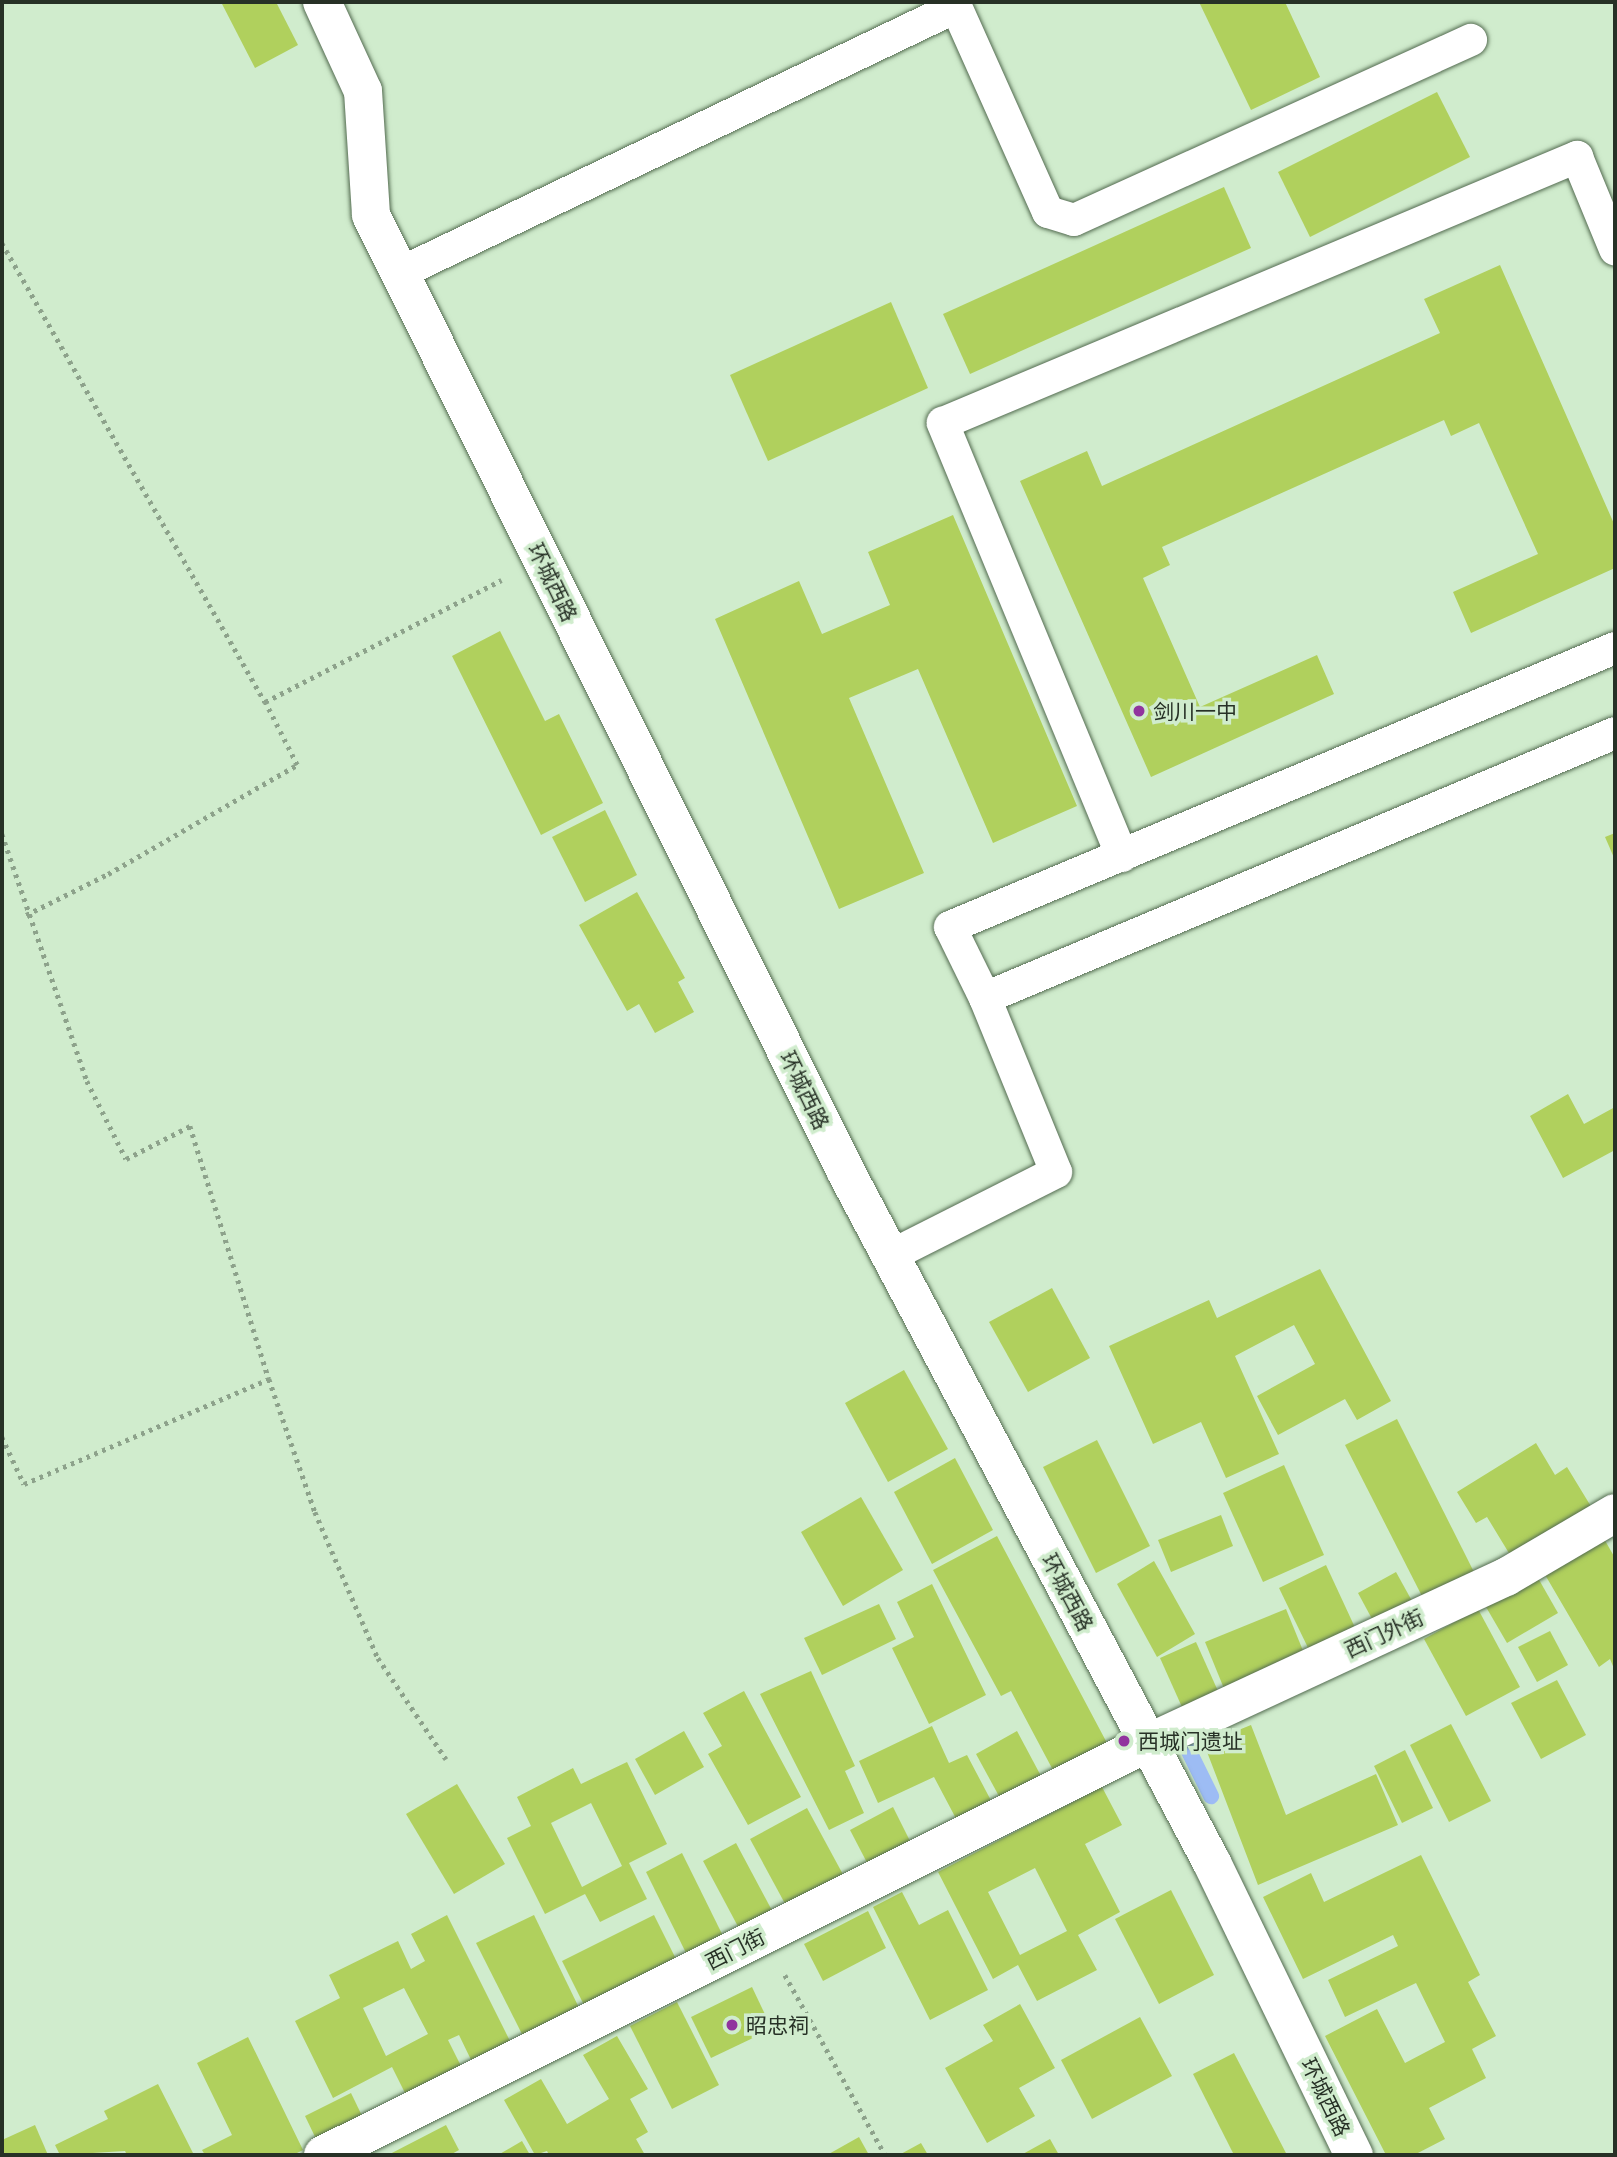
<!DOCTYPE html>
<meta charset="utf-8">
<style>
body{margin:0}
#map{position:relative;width:1617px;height:2157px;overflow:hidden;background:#d0eccd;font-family:Ubuntu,"Noto Sans SC",sans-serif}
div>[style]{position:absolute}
.stream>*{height:16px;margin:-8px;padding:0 8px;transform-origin:8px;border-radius:8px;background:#9dbcf4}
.building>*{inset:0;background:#b0d05d}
.path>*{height:4.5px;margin-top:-2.25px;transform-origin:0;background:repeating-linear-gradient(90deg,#8da28b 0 3.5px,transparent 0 8.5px)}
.roads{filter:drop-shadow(0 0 2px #536b50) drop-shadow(0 0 2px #536b50)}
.service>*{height:32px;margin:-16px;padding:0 16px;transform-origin:16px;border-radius:16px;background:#fff}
.pedestrian>*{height:38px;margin:-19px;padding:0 19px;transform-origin:19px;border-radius:19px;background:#fff}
.minor>*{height:38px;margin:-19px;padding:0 19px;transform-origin:19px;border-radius:19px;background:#fff}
.tertiary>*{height:38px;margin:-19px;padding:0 19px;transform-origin:19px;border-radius:19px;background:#fff}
.dots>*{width:19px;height:19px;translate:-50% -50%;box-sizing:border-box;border:4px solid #d0eccd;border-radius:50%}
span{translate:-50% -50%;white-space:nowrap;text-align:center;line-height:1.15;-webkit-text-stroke:7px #d0eccd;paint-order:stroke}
.street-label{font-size:21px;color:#273126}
.poi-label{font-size:21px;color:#273126}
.left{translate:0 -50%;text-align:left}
.frame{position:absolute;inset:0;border:4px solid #273126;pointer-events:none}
</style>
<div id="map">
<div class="stream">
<div style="left:1178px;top:1729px;width:75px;rotate:63.8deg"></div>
</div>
<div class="building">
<div style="clip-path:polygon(221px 2px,276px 2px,298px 45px,255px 68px)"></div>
<div style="clip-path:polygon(1199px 2px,1285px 2px,1320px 77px,1251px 110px)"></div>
<div style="clip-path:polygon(1437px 92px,1470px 157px,1310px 237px,1278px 172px)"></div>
<div style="clip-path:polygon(1224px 187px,1251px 248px,970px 374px,943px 314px)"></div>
<div style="clip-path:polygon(1500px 265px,1615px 526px,1615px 568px,1471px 633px,1453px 592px,1538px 554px,1479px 423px,1451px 436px,1444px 420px,1162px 547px,1170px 565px,1143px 578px,1200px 707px,1317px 655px,1334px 694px,1151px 777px,1020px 481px,1087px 451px,1102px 486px,1440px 333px,1424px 299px)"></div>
<div style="clip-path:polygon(891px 302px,928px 388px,768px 461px,730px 375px)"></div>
<div style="clip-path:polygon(953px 515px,1077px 806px,993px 843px,918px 669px,849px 698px,924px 873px,839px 909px,715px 619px,799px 581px,822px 634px,890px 605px,868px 552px)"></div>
<div style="clip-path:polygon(500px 631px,545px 721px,559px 714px,603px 803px,541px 835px,452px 656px)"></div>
<div style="clip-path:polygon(605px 810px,637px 875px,585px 902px,552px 837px)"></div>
<div style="clip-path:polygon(1615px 833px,1615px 860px,1605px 837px)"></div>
<div style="clip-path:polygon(637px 892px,685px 978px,678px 982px,694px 1012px,655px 1033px,639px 1004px,627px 1011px,579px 925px)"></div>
<div style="clip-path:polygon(1568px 1094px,1584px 1124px,1615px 1107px,1615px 1150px,1563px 1178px,1530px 1116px)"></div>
<div style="clip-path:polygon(1320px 1269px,1391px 1401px,1357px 1420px,1345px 1399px,1278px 1435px,1257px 1396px,1315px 1364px,1294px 1325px,1235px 1356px,1279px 1454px,1226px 1478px,1201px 1422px,1153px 1444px,1109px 1346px,1209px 1300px,1217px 1318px)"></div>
<div style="clip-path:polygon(1052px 1288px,1090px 1358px,1028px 1392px,989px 1322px)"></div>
<div style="clip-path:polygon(904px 1370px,948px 1449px,888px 1482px,845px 1403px)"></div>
<div style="clip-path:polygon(1397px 1419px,1476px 1576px,1426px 1604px,1345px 1445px)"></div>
<div style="clip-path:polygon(1097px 1440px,1150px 1546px,1096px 1573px,1043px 1467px)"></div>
<div style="clip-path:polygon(1536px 1443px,1555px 1475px,1567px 1467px,1595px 1513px,1515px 1563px,1487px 1517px,1476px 1523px,1457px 1492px)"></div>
<div style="clip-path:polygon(955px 1458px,993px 1530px,932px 1564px,894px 1492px)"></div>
<div style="clip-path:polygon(1284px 1465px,1324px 1555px,1263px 1582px,1223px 1493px)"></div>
<div style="clip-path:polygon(861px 1497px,903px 1570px,843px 1606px,801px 1532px)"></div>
<div style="clip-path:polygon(1221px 1515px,1233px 1546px,1171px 1572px,1158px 1540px)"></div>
<div style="clip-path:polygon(997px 1536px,1107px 1743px,1054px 1772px,1011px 1691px,1001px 1696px,933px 1570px)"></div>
<div style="clip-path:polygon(1603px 1537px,1615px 1558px,1615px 1671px,1610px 1659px,1599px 1667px,1544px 1573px)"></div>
<div style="clip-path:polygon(1154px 1561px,1195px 1634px,1157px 1657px,1117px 1584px)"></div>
<div style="clip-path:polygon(1326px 1565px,1358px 1634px,1312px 1656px,1279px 1588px)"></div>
<div style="clip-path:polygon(1396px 1572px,1417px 1610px,1378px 1630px,1358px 1593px)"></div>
<div style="clip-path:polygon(1538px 1578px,1558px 1613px,1507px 1643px,1486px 1607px)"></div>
<div style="clip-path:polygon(932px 1584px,986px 1695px,929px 1724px,892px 1648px,914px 1637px,897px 1602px)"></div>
<div style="clip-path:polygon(879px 1604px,896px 1639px,822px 1675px,804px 1638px)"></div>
<div style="clip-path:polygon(1286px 1609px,1306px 1658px,1225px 1691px,1205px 1642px)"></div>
<div style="clip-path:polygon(1478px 1609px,1520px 1687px,1466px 1716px,1424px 1639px)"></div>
<div style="clip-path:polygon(1550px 1631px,1568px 1665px,1537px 1682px,1518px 1647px)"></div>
<div style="clip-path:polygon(1196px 1642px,1222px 1700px,1186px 1716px,1160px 1658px)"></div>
<div style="clip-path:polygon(811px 1671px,855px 1766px,845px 1771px,864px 1813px,829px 1830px,760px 1694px)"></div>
<div style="clip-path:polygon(1557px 1680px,1586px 1735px,1541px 1759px,1511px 1703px)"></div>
<div style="clip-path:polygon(744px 1691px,801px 1797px,748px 1825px,708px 1754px,722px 1746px,703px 1713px)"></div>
<div style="clip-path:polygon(1451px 1724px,1491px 1801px,1449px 1822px,1410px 1745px)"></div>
<div style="clip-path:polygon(1251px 1725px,1286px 1815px,1376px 1774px,1398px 1825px,1258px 1885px,1204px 1744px)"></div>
<div style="clip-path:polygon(932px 1726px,949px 1763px,967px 1755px,996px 1810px,961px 1828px,934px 1777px,878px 1803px,859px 1761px)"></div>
<div style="clip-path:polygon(684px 1731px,704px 1767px,655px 1795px,635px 1759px)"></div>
<div style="clip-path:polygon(1017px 1731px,1041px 1776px,1000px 1798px,976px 1754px)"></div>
<div style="clip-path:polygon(1405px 1750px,1433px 1808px,1402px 1823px,1374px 1766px)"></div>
<div style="clip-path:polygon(evenodd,627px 1762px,667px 1844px,629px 1863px,647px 1899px,600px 1922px,585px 1894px,545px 1914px,507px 1838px,531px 1826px,517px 1797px,573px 1768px,581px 1784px,627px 1762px,591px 1803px,622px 1866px,582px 1887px,551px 1823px,591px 1803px)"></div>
<div style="clip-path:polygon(457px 1784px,505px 1864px,454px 1894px,406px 1814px)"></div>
<div style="clip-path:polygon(evenodd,1102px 1787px,1122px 1825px,1085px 1844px,1120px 1912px,1078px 1935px,1097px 1970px,1037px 2001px,1018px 1965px,993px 1979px,938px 1872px,1102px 1787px,1035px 1868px,1067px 1931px,1020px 1955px,988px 1892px,1035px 1868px)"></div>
<div style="clip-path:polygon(893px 1807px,917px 1855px,875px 1878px,850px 1830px)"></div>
<div style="clip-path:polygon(807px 1808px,846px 1880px,789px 1911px,750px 1839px)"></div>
<div style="clip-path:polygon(736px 1843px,775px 1916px,742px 1934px,703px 1861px)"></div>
<div style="clip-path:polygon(682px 1853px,725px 1940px,689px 1959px,646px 1872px)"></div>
<div style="clip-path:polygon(1421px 1855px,1480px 1975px,1468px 1982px,1496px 2036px,1472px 2049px,1486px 2078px,1429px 2108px,1445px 2139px,1414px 2155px,1386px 2155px,1325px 2036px,1377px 2009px,1405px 2063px,1445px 2042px,1416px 1983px,1345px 2017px,1328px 1980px,1398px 1946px,1393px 1935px,1303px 1979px,1263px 1897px,1311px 1873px,1324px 1902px)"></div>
<div style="clip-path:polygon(1171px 1890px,1214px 1975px,1159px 2004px,1115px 1919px)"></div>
<div style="clip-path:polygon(902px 1892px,919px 1925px,948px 1910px,988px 1990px,930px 2020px,873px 1907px)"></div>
<div style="clip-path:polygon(868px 1911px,886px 1948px,823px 1981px,804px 1944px)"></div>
<div style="clip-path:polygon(evenodd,447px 1915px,513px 2047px,474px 2066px,459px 2035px,448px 2040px,464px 2072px,408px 2099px,392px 2067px,333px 2098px,295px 2021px,340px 1998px,329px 1975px,398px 1941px,411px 1969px,425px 1961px,411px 1934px,447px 1915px,404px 1988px,428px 2034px,386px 2056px,363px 2008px,404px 1988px)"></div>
<div style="clip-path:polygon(534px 1915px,582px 2014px,526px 2042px,476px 1943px)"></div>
<div style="clip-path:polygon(654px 1915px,678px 1963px,586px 2009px,562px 1961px)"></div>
<div style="clip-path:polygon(752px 1987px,772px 2029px,711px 2058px,691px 2017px)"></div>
<div style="clip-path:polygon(677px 2002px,719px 2085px,672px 2109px,630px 2026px)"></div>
<div style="clip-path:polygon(1020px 2004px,1055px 2068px,1019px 2088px,1035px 2116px,987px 2143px,945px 2068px,993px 2041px,983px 2025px)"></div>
<div style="clip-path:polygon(1140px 2017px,1172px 2076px,1092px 2119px,1061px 2060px)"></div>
<div style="clip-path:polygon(617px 2036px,648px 2089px,630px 2099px,648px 2132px,636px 2139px,645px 2155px,549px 2155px,547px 2151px,535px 2155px,504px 2100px,541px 2079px,567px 2124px,609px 2099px,583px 2055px)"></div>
<div style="clip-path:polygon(248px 2037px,303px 2150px,293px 2155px,205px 2155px,202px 2150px,232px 2135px,197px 2063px)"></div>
<div style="clip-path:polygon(1234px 2053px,1287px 2155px,1234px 2155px,1193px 2074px)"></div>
<div style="clip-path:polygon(158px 2084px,194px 2155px,127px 2155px,125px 2151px,60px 2155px,55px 2145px,108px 2119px,104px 2111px)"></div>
<div style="clip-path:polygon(351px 2093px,365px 2122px,319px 2145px,305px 2116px)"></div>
<div style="clip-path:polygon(35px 2125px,48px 2155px,2px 2155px,2px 2140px)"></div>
<div style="clip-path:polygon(446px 2125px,459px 2150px,450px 2155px,388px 2155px)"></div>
<div style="clip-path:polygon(859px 2137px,869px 2155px,827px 2155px)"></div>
<div style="clip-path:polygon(1050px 2139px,1059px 2155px,1021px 2155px)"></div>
<div style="clip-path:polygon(522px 2141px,530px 2155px,498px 2155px)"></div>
<div style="clip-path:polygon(921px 2143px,928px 2155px,899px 2155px)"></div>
</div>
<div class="path">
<div style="left:2px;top:243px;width:529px;rotate:60.19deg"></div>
<div style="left:2px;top:834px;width:261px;rotate:71deg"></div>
<div style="left:87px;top:1081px;width:87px;rotate:63.4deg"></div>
<div style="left:126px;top:1159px;width:72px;rotate:-27.3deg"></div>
<div style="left:190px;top:1126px;width:265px;rotate:72.7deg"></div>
<div style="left:26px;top:915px;width:92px;rotate:-26.6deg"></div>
<div style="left:108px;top:874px;width:218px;rotate:-30deg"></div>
<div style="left:297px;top:765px;width:71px;rotate:-116.9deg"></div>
<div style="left:265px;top:702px;width:266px;rotate:-27.3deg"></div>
<div style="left:2px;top:1437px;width:52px;rotate:64.9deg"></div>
<div style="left:24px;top:1484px;width:267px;rotate:-23.2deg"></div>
<div style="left:269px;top:1379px;width:141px;rotate:70.9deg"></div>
<div style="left:315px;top:1512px;width:159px;rotate:66.7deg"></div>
<div style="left:378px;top:1658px;width:122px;rotate:56deg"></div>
<div style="left:785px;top:1975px;width:206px;rotate:60.9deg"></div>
</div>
<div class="roads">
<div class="service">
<div style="left:954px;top:2px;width:230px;rotate:65.9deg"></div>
<div style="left:1048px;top:212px;width:27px;rotate:17deg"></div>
<div style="left:1074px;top:220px;width:436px;rotate:-24.4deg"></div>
<div style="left:400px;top:273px;width:616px;rotate:-25.57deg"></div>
<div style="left:1122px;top:856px;width:469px;rotate:-112.5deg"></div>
<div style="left:943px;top:423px;width:688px;rotate:-22.76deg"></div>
<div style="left:1577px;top:157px;width:100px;rotate:67.6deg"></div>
<div style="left:985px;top:998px;width:79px;rotate:-116.2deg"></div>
<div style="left:950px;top:927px;width:721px;rotate:-22.76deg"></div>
<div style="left:890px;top:1256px;width:186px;rotate:-26.8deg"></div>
<div style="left:1056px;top:1172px;width:188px;rotate:-112.2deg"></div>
<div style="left:985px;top:998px;width:683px;rotate:-22.81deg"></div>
</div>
<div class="pedestrian">
<div style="left:323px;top:2155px;width:922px;rotate:-26.54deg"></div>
</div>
<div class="minor">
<div style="left:1148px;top:1743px;width:395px;rotate:-24.9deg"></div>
<div style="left:1506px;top:1577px;width:126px;rotate:-30.4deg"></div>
</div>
<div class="tertiary">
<div style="left:322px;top:2px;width:98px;rotate:65.3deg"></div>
<div style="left:363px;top:91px;width:124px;rotate:86.3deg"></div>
<div style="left:371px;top:215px;width:1068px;rotate:63.6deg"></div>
<div style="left:846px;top:1172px;width:782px;rotate:62.09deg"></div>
<div style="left:1212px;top:1863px;width:325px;rotate:64.1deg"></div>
</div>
</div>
<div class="dots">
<div style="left:1139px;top:711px;background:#91349e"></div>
<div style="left:1124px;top:1741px;background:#91349e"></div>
<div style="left:732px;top:2025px;background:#91349e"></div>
</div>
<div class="street-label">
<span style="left:553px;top:582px;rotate:64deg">环城西路</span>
<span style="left:805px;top:1090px;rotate:64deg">环城西路</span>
<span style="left:1068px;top:1592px;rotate:62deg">环城西路</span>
<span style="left:1384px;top:1633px;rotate:-25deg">西门外街</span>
<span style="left:735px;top:1949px;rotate:-27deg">西门街</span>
<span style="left:1326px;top:2097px;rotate:64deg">环城西路</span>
</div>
<div class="poi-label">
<span class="left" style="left:1153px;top:711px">剑川一中</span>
<span class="left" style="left:1138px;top:1741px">西城门遗址</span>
<span class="left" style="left:746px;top:2025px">昭忠祠</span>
</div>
<div class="frame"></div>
</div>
